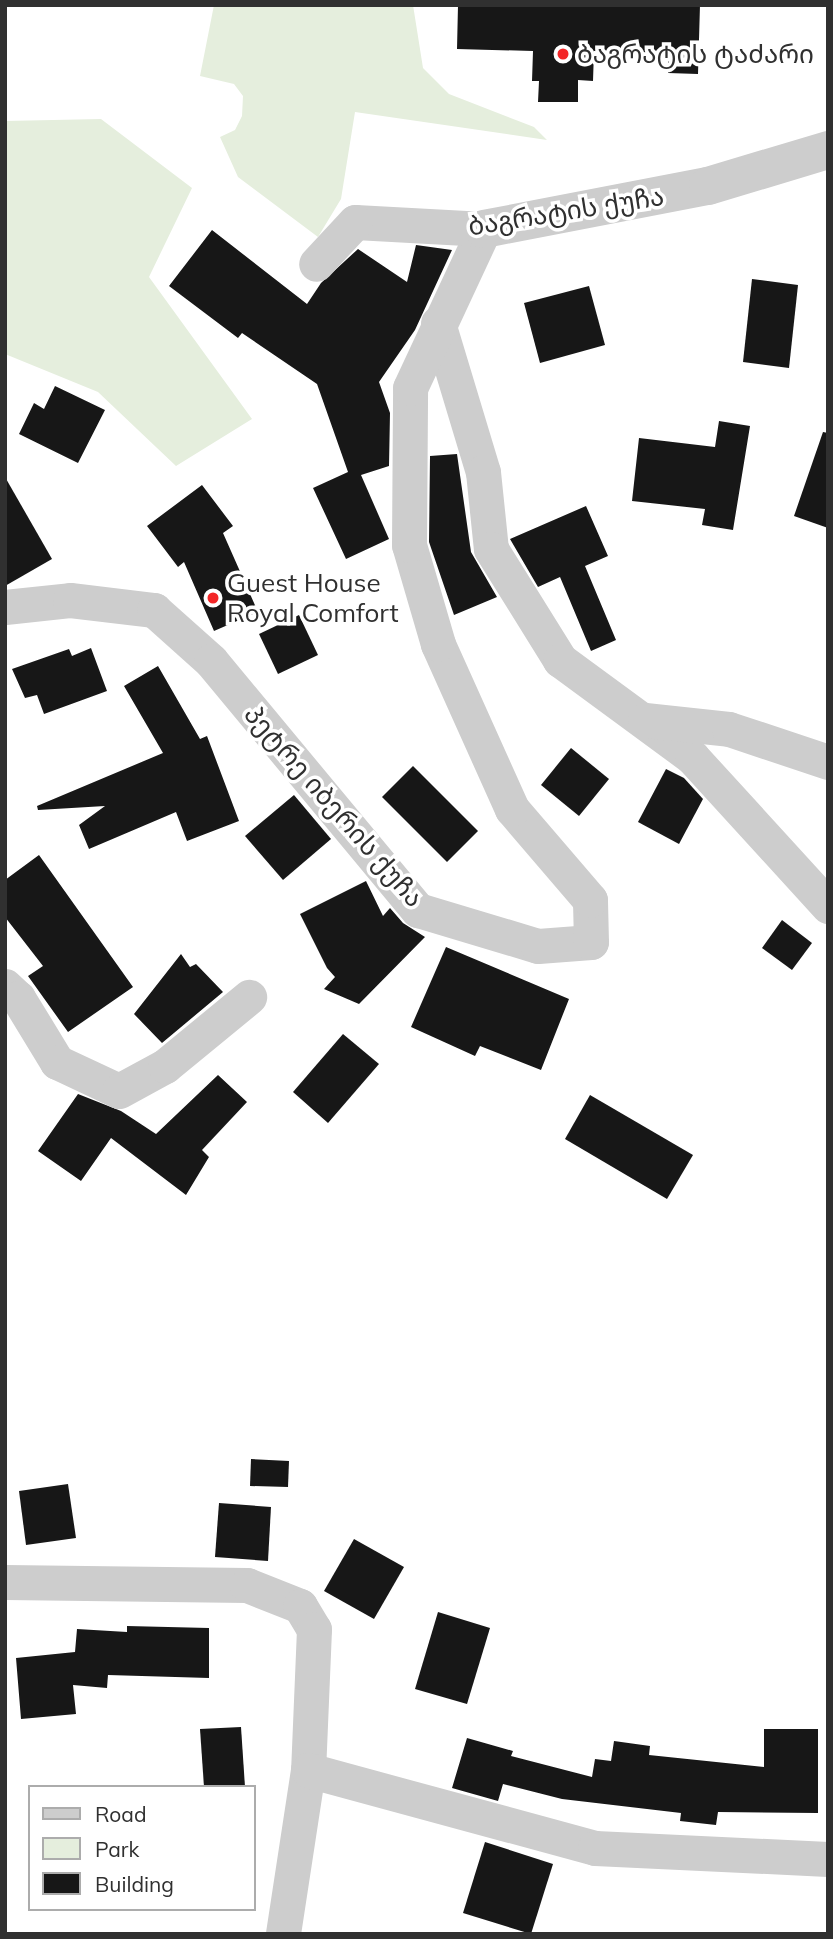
<!DOCTYPE html>
<meta charset="utf-8">
<style>
body{margin:0}
#map{position:relative;width:833px;height:1939px;overflow:hidden;background:#fff;font-family:Mulish,"Noto Sans Georgian",sans-serif}
div>[style]{position:absolute}
.green>*{inset:0;background:#e5eedd}
.building>*{inset:0;background:#171717}
.minor>*{height:35px;margin:-17.5px;padding:0 17.5px;transform-origin:17.5px;border-radius:17.5px;background:#cdcdcd}
.tertiary>*{height:38px;margin:-19px;padding:0 19px;transform-origin:19px;border-radius:19px;background:#cdcdcd}
.dots>*{width:19px;height:19px;translate:-50% -50%;box-sizing:border-box;border:4px solid #fff;border-radius:50%}
span{translate:-50% -50%;white-space:nowrap;text-align:center;line-height:1.15;-webkit-text-stroke:7px #fff;paint-order:stroke}
.poi-label{font-size:26px;color:#303030}
.left{translate:0 -50%;text-align:left}
.street-label{font-size:26px;color:#303030}
.frame{position:absolute;inset:0;border:7px solid #303030;pointer-events:none}
.legend{position:absolute;left:28px;top:1785px;width:228px;height:126px;box-sizing:border-box;background:#fff;border:2px solid #acacac;margin:0;padding:9px 12px;list-style:none;font-size:21px;color:#303030}
.legend li{display:flex;align-items:center;gap:14px;height:35px}
.legend b{width:35px;border:2px solid #acacac}
</style>
<div id="map">
<div class="green">
<div style="clip-path:polygon(214px 5px,413px 5px,423px 68px,449px 94px,534px 127px,547px 140px,355px 112px,341px 199px,318px 237px,238px 177px,220px 137px,235px 130px,242px 116px,243px 96px,234px 84px,200px 76px)"></div>
<div style="clip-path:polygon(101px 119px,192px 188px,149px 277px,252px 419px,176px 466px,98px 392px,5px 354px,5px 121px)"></div>
</div>
<div class="building">
<div style="clip-path:polygon(458px 5px,700px 5px,698px 74px,668px 73px,668px 53px,594px 51px,593px 81px,578px 80px,578px 102px,538px 102px,539px 81px,532px 81px,533px 51px,457px 49px)"></div>
<div style="clip-path:polygon(212px 230px,307px 304px,321px 283px,358px 249px,407px 282px,416px 245px,452px 250px,415px 330px,379px 382px,390px 413px,389px 466px,361px 475px,389px 539px,346px 559px,313px 488px,348px 472px,317px 384px,242px 333px,238px 338px,169px 286px)"></div>
<div style="clip-path:polygon(752px 279px,798px 285px,789px 368px,743px 362px)"></div>
<div style="clip-path:polygon(589px 286px,605px 345px,540px 363px,524px 303px)"></div>
<div style="clip-path:polygon(55px 386px,105px 410px,78px 463px,19px 434px,34px 403px,44px 409px)"></div>
<div style="clip-path:polygon(719px 421px,750px 426px,733px 530px,702px 525px,705px 509px,632px 501px,639px 438px,715px 447px)"></div>
<div style="clip-path:polygon(823px 432px,828px 433px,828px 528px,794px 516px)"></div>
<div style="clip-path:polygon(457px 454px,471px 552px,497px 597px,454px 615px,429px 542px,430px 456px)"></div>
<div style="clip-path:polygon(5px 477px,52px 559px,5px 586px)"></div>
<div style="clip-path:polygon(202px 485px,233px 526px,223px 533px,258px 612px,214px 631px,184px 562px,178px 567px,147px 526px)"></div>
<div style="clip-path:polygon(586px 506px,608px 556px,585px 566px,616px 640px,591px 651px,560px 577px,538px 587px,510px 539px)"></div>
<div style="clip-path:polygon(299px 615px,318px 655px,278px 674px,259px 634px)"></div>
<div style="clip-path:polygon(91px 648px,107px 691px,44px 714px,37px 695px,25px 698px,12px 669px,69px 649px,72px 656px)"></div>
<div style="clip-path:polygon(158px 666px,200px 739px,207px 736px,239px 821px,187px 841px,176px 812px,89px 849px,79px 825px,105px 806px,38px 810px,37px 806px,163px 753px,124px 686px)"></div>
<div style="clip-path:polygon(571px 748px,609px 779px,579px 816px,541px 785px)"></div>
<div style="clip-path:polygon(413px 766px,478px 831px,447px 862px,382px 797px)"></div>
<div style="clip-path:polygon(666px 769px,684px 778px,703px 799px,679px 844px,638px 822px)"></div>
<div style="clip-path:polygon(294px 795px,331px 839px,283px 880px,245px 836px)"></div>
<div style="clip-path:polygon(39px 855px,133px 987px,68px 1032px,28px 976px,43px 966px,5px 917px,5px 880px)"></div>
<div style="clip-path:polygon(366px 881px,383px 916px,390px 908px,403px 923px,425px 937px,359px 1004px,324px 989px,335px 977px,327px 968px,300px 914px)"></div>
<div style="clip-path:polygon(782px 920px,812px 943px,792px 970px,762px 948px)"></div>
<div style="clip-path:polygon(446px 947px,569px 999px,541px 1070px,480px 1046px,475px 1056px,411px 1027px)"></div>
<div style="clip-path:polygon(181px 954px,190px 967px,196px 964px,223px 992px,162px 1043px,134px 1014px)"></div>
<div style="clip-path:polygon(343px 1034px,379px 1064px,328px 1123px,293px 1092px)"></div>
<div style="clip-path:polygon(218px 1075px,247px 1102px,202px 1150px,209px 1157px,186px 1195px,111px 1138px,81px 1181px,38px 1151px,78px 1094px,121px 1111px,156px 1134px)"></div>
<div style="clip-path:polygon(590px 1095px,693px 1155px,667px 1199px,565px 1139px)"></div>
<div style="clip-path:polygon(251px 1459px,289px 1461px,288px 1487px,250px 1486px)"></div>
<div style="clip-path:polygon(68px 1484px,76px 1538px,26px 1545px,19px 1491px)"></div>
<div style="clip-path:polygon(219px 1503px,271px 1507px,268px 1561px,215px 1557px)"></div>
<div style="clip-path:polygon(354px 1539px,404px 1567px,374px 1619px,324px 1591px)"></div>
<div style="clip-path:polygon(438px 1612px,490px 1628px,467px 1704px,415px 1689px)"></div>
<div style="clip-path:polygon(127px 1626px,209px 1628px,209px 1678px,108px 1675px,107px 1688px,73px 1685px,76px 1714px,21px 1719px,16px 1658px,75px 1652px,77px 1629px,127px 1632px)"></div>
<div style="clip-path:polygon(241px 1727px,245px 1787px,204px 1787px,200px 1729px)"></div>
<div style="clip-path:polygon(764px 1729px,818px 1729px,818px 1813px,718px 1812px,716px 1825px,680px 1821px,681px 1813px,562px 1799px,503px 1784px,498px 1801px,452px 1788px,467px 1738px,513px 1751px,511px 1756px,592px 1777px,595px 1759px,611px 1761px,614px 1741px,650px 1746px,649px 1755px,764px 1767px)"></div>
<div style="clip-path:polygon(485px 1842px,553px 1864px,531px 1934px,463px 1913px)"></div>
</div>
<div class="minor">
<div style="left:438px;top:323px;width:156px;rotate:73.2deg"></div>
<div style="left:483px;top:472px;width:77px;rotate:84.1deg"></div>
<div style="left:491px;top:549px;width:131px;rotate:58.1deg"></div>
<div style="left:560px;top:660px;width:164px;rotate:36.3deg"></div>
<div style="left:692px;top:757px;width:202px;rotate:47.6deg"></div>
<div style="left:5px;top:607px;width:65px;rotate:-6.1deg"></div>
<div style="left:70px;top:600px;width:85px;rotate:6.8deg"></div>
<div style="left:154px;top:610px;width:76px;rotate:41.8deg"></div>
<div style="left:211px;top:661px;width:324px;rotate:50.3deg"></div>
<div style="left:418px;top:910px;width:125px;rotate:16.7deg"></div>
<div style="left:538px;top:946px;width:53px;rotate:-4.3deg"></div>
<div style="left:591px;top:942px;width:42px;rotate:-91.4deg"></div>
<div style="left:590px;top:900px;width:120px;rotate:-130.6deg"></div>
<div style="left:512px;top:809px;width:181px;rotate:-114.2deg"></div>
<div style="left:438px;top:644px;width:103px;rotate:-106.3deg"></div>
<div style="left:409px;top:545px;width:157px;rotate:-89.6deg"></div>
<div style="left:410px;top:388px;width:175px;rotate:-65deg"></div>
<div style="left:484px;top:229px;width:129px;rotate:-176.9deg"></div>
<div style="left:355px;top:222px;width:57px;rotate:132.9deg"></div>
<div style="left:645px;top:720px;width:84px;rotate:6.1deg"></div>
<div style="left:729px;top:729px;width:104px;rotate:18.4deg"></div>
<div style="left:5px;top:986px;width:18px;rotate:43deg"></div>
<div style="left:18px;top:998px;width:75px;rotate:58.6deg"></div>
<div style="left:57px;top:1062px;width:68px;rotate:25.1deg"></div>
<div style="left:119px;top:1091px;width:52px;rotate:-28.5deg"></div>
<div style="left:165px;top:1066px;width:109px;rotate:-39.4deg"></div>
<div style="left:5px;top:1582px;width:242px;rotate:0.7deg"></div>
<div style="left:247px;top:1585px;width:57px;rotate:21.6deg"></div>
<div style="left:300px;top:1606px;width:27px;rotate:59deg"></div>
<div style="left:314px;top:1629px;width:141px;rotate:92.4deg"></div>
<div style="left:308px;top:1770px;width:166px;rotate:98.7deg"></div>
<div style="left:308px;top:1770px;width:297px;rotate:15.2deg"></div>
<div style="left:595px;top:1848px;width:233px;rotate:2.7deg"></div>
</div>
<div class="tertiary">
<div style="left:484px;top:229px;width:228px;rotate:-10.9deg"></div>
<div style="left:708px;top:186px;width:125px;rotate:-16.7deg"></div>
</div>
<div class="dots">
<div style="left:563px;top:54px;background:#f32627"></div>
<div style="left:213px;top:598px;background:#f32627"></div>
</div>
<div class="poi-label">
<span class="left" style="left:577px;top:54px">ბაგრატის ტაძარი</span>
<span class="left" style="left:227px;top:598px">Guest House<br>Royal Comfort</span>
</div>
<div class="street-label">
<span style="left:566px;top:211px;rotate:-9deg">ბაგრატის ქუჩა</span>
<span style="left:334px;top:806px;rotate:49deg">პეტრე იბერის ქუჩა</span>
</div>
<div class="frame"></div>
<ul class="legend">
<li><b style="height:9px;background:#cdcdcd"></b>Road</li>
<li><b style="height:19px;background:#e5eedd"></b>Park</li>
<li><b style="height:19px;background:#171717"></b>Building</li>
</ul>
</div>
